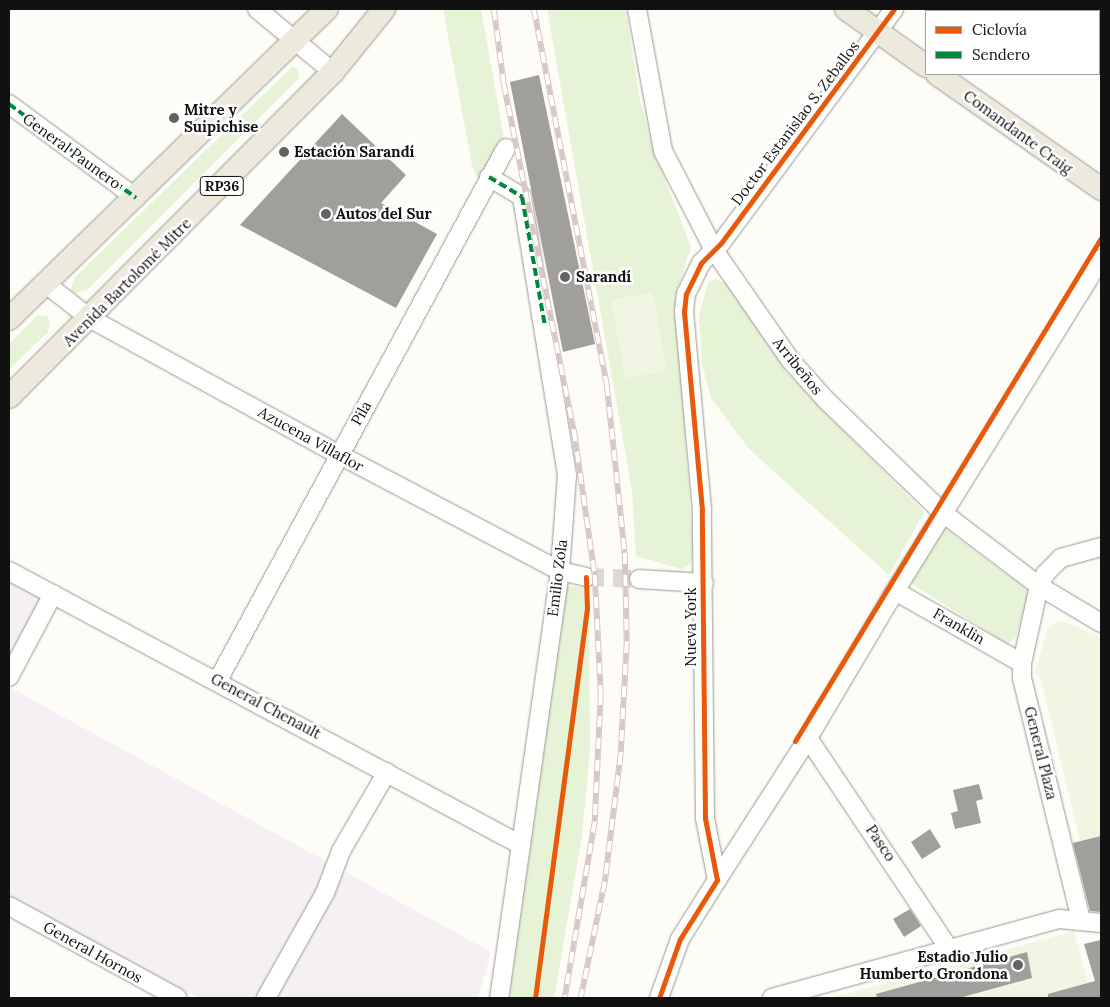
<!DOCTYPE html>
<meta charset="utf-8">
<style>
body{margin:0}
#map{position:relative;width:1110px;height:1007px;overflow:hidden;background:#fdfcf7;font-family:Lora,serif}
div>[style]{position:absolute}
.industrial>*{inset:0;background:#f5f0f3}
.green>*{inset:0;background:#e7f3d7}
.pitch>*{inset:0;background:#f0f6e1}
.building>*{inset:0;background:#a19f9c}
.minor-tunnel>*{height:18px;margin-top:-9px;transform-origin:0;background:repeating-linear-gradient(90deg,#dad9d4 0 18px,transparent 0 27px)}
.roads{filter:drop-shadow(0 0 1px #979795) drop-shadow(0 0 1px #979795)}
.minor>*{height:18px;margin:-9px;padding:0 9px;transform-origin:9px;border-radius:9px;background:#fffffe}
.major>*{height:22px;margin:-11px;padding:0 11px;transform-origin:11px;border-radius:11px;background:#ede9dc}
.rail>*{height:5.5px;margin-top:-2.75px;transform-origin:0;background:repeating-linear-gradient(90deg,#fff 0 11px,#d9c6c7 0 22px);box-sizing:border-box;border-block:1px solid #d9c6c7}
.quiet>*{height:4px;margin-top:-2px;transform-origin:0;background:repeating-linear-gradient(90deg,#00873e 0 8px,transparent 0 12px)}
.cycleway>*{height:5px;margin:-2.5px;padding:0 2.5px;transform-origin:2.5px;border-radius:2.5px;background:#e8590c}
.dots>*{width:14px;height:14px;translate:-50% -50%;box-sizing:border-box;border:2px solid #fff;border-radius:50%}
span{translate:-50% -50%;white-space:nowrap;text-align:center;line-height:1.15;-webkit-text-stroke:5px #fff;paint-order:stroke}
.shield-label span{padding:1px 4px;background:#fff;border:1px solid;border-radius:4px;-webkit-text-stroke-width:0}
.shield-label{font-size:14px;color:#111;font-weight:700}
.poi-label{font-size:15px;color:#111;font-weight:700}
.left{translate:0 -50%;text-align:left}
.right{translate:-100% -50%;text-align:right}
.street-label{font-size:15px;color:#111}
.frame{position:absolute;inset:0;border:10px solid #111;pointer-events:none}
.legend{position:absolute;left:925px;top:10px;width:175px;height:65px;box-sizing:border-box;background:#fff;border:1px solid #a0a0a0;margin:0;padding:6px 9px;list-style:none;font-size:15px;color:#111}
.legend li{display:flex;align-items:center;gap:10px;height:25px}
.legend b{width:25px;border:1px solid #a0a0a0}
</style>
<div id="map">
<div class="industrial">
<div style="clip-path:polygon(9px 572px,47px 594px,9px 679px)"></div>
<div style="clip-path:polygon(9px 687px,491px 952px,478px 998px,199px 998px,9px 897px)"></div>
</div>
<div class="green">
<div style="clip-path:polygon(443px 9px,481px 9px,504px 138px,479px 182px,472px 165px)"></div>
<div style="clip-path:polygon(547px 9px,626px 9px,640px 101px,655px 154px,691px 247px,675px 297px,694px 555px,690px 564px,681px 569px,636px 556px,632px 491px)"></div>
<div style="clip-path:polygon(292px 67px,297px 68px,299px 78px,86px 291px,74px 293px,71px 289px,74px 278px)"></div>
<div style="clip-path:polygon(715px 279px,728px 284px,788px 374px,924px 512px,889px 575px,749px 449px,711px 398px,702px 364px,699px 315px,708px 282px)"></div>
<div style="clip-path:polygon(37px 316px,46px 316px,50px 321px,48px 332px,9px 370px,9px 344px)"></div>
<div style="clip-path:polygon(943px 527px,1026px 589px,1028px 600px,1015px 638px,1007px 644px,909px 582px)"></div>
<div style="clip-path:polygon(565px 586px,589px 588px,590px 751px,582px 836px,554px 998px,509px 998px)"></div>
</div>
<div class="pitch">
<div style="clip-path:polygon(653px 292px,666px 371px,625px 378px,611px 300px)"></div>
<div style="clip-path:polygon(1060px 620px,1101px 637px,1101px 908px,1090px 911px,1072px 843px,1080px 841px,1041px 679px,1035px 673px,1048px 627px)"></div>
<div style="clip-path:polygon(1074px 931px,1092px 998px,831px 998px)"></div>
</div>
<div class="building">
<div style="clip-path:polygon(539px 75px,595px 344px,563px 352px,510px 82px)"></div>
<div style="clip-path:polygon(342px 114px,406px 175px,381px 203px,437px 234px,396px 308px,240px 225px)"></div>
<div style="clip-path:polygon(979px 784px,983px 799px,976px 801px,981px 823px,955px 829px,951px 813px,958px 811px,953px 790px)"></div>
<div style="clip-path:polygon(930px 829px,941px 847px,922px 859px,911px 842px)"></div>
<div style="clip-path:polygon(1101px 836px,1101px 912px,1090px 911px,1073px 843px)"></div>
<div style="clip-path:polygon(910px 909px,921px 926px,904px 937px,893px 919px)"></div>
<div style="clip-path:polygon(1101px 940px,1101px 998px,1048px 998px,1048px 994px,1095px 981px,1084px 944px)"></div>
<div style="clip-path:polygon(1027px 952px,1032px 978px,959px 998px,877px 998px,876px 994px)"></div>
</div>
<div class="minor-tunnel">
<div style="left:586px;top:577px;width:53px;rotate:2.2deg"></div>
</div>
<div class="roads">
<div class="minor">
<div style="left:257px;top:9px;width:99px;rotate:39.7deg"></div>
<div style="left:637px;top:9px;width:144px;rotate:79.6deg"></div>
<div style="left:663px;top:151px;width:111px;rotate:62.7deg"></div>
<div style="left:714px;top:250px;width:135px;rotate:55.3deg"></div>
<div style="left:791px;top:361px;width:52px;rotate:48.1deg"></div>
<div style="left:826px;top:400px;width:163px;rotate:44deg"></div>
<div style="left:943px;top:513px;width:121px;rotate:37.2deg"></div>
<div style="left:1039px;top:586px;width:72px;rotate:30.8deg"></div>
<div style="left:9px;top:104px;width:158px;rotate:36.5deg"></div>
<div style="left:489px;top:177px;width:39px;rotate:31deg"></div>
<div style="left:522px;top:197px;width:282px;rotate:80.8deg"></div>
<div style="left:567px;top:475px;width:96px;rotate:94.2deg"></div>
<div style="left:560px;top:571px;width:431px;rotate:98.1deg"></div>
<div style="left:46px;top:284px;width:57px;rotate:37.9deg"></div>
<div style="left:91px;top:319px;width:281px;rotate:28.7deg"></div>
<div style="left:338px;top:454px;width:251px;rotate:27.8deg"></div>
<div style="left:560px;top:571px;width:27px;rotate:13deg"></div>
<div style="left:9px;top:571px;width:581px;rotate:28.15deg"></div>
<div style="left:639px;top:579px;width:65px;rotate:3.5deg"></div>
<div style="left:895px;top:591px;width:146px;rotate:29.6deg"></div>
<div style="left:9px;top:677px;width:94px;rotate:-62.1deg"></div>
<div style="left:218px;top:680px;width:605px;rotate:-61.57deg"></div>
<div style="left:808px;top:738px;width:255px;rotate:56.2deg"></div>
<div style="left:717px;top:880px;width:169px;rotate:-57.3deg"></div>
<div style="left:808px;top:738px;width:171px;rotate:-59.4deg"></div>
<div style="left:895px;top:591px;width:391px;rotate:-58.2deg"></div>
<div style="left:9px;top:906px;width:192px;rotate:28.6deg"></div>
<div style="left:1081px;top:920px;width:249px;rotate:-103.7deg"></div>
<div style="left:1022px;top:678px;width:15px;rotate:-90deg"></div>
<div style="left:1022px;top:663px;width:79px;rotate:-77.6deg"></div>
<div style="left:1039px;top:586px;width:15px;rotate:-62deg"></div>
<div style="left:1046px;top:573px;width:21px;rotate:-45deg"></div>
<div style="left:1061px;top:558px;width:41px;rotate:-15.4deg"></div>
<div style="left:266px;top:998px;width:120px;rotate:-60.7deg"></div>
<div style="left:325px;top:893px;width:45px;rotate:-69.1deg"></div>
<div style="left:341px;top:851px;width:91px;rotate:-59.8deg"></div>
<div style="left:659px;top:998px;width:63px;rotate:-70.4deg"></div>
<div style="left:680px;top:939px;width:70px;rotate:-57.9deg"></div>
<div style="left:717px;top:880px;width:63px;rotate:-101deg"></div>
<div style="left:705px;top:818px;width:308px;rotate:-90.6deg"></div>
<div style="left:702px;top:510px;width:199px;rotate:-95.2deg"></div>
<div style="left:684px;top:312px;width:18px;rotate:-84deg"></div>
<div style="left:686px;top:294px;width:34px;rotate:-64deg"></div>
<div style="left:701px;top:263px;width:28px;rotate:-45deg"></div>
<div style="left:721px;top:243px;width:291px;rotate:-53.5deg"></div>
<div style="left:772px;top:998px;width:298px;rotate:-15.4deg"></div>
<div style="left:1059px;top:919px;width:42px;rotate:5.4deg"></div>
</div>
<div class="major">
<div style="left:846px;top:9px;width:98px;rotate:35.5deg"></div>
<div style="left:937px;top:74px;width:200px;rotate:35deg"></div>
<div style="left:9px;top:319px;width:444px;rotate:-44.3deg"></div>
<div style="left:9px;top:397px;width:459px;rotate:-45.1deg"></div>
<div style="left:333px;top:72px;width:81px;rotate:-51deg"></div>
</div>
</div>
<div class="rail">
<div style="left:494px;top:9px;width:76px;rotate:82.4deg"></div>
<div style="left:504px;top:84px;width:353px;rotate:78.6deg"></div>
<div style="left:574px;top:430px;width:147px;rotate:81.8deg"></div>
<div style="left:595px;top:575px;width:119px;rotate:87.1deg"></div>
<div style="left:601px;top:694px;width:128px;rotate:92.7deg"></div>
<div style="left:595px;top:822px;width:179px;rotate:99.7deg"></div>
<div style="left:534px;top:9px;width:383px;rotate:79deg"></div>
<div style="left:607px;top:385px;width:169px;rotate:83.9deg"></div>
<div style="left:625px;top:553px;width:89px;rotate:88.7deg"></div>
<div style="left:627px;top:642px;width:112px;rotate:93.1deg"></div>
<div style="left:621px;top:754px;width:129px;rotate:97.1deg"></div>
<div style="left:605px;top:882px;width:118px;rotate:101.7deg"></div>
</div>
<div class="quiet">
<div style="left:9px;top:104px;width:158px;rotate:36.5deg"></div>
<div style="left:489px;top:177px;width:39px;rotate:31deg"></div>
<div style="left:522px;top:197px;width:131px;rotate:79.9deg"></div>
</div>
<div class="cycleway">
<div style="left:795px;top:741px;width:589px;rotate:-58.69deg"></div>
<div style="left:535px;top:998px;width:393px;rotate:-82.4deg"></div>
<div style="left:587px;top:608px;width:31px;rotate:-92deg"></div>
<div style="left:659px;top:998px;width:63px;rotate:-70.4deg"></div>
<div style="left:680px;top:939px;width:70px;rotate:-57.9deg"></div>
<div style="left:717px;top:880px;width:63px;rotate:-101deg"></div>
<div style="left:705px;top:818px;width:308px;rotate:-90.6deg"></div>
<div style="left:702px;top:510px;width:199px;rotate:-95.2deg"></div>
<div style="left:684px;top:312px;width:18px;rotate:-84deg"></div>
<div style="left:686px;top:294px;width:34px;rotate:-64deg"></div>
<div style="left:701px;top:263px;width:28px;rotate:-45deg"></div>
<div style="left:721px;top:243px;width:291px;rotate:-53.5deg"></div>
</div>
<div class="dots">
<div style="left:174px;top:118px;background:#646362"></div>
<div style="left:284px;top:152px;background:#646362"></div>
<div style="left:326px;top:214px;background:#646362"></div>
<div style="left:565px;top:277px;background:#646362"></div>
<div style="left:1018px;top:965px;background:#646362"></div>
</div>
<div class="shield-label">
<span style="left:222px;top:186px">RP36</span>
</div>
<div class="poi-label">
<span class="left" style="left:184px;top:118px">Mitre y<br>Suipichise</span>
<span class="left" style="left:294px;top:152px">Estación Sarandí</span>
<span class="left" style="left:336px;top:214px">Autos del Sur</span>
<span class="left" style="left:576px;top:277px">Sarandí</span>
<span class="right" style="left:1008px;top:965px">Estadio Julio<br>Humberto Grondona</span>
</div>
<div class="street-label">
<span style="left:795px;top:123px;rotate:-53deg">Doctor Estanislao S. Zeballos</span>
<span style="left:1018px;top:132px;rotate:36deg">Comandante Craig</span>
<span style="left:72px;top:151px;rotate:36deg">General Paunero</span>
<span style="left:127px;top:282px;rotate:-45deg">Avenida Bartolomé Mitre</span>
<span style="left:798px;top:366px;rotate:51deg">Arribeños</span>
<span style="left:361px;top:413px;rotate:-61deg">Pila</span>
<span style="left:311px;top:439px;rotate:29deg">Azucena Villaflor</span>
<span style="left:557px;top:578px;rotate:-83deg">Emilio Zola</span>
<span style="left:959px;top:626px;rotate:30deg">Franklin</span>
<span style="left:691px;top:627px;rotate:-90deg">Nueva York</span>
<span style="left:266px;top:706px;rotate:28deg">General Chenault</span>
<span style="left:1041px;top:753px;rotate:76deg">General Plaza</span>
<span style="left:881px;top:843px;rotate:56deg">Pasco</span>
<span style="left:93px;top:952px;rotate:29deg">General Hornos</span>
</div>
<div class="frame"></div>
<ul class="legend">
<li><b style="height:6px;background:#e8590c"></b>Ciclovía</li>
<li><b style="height:6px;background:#00873e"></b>Sendero</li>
</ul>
</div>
